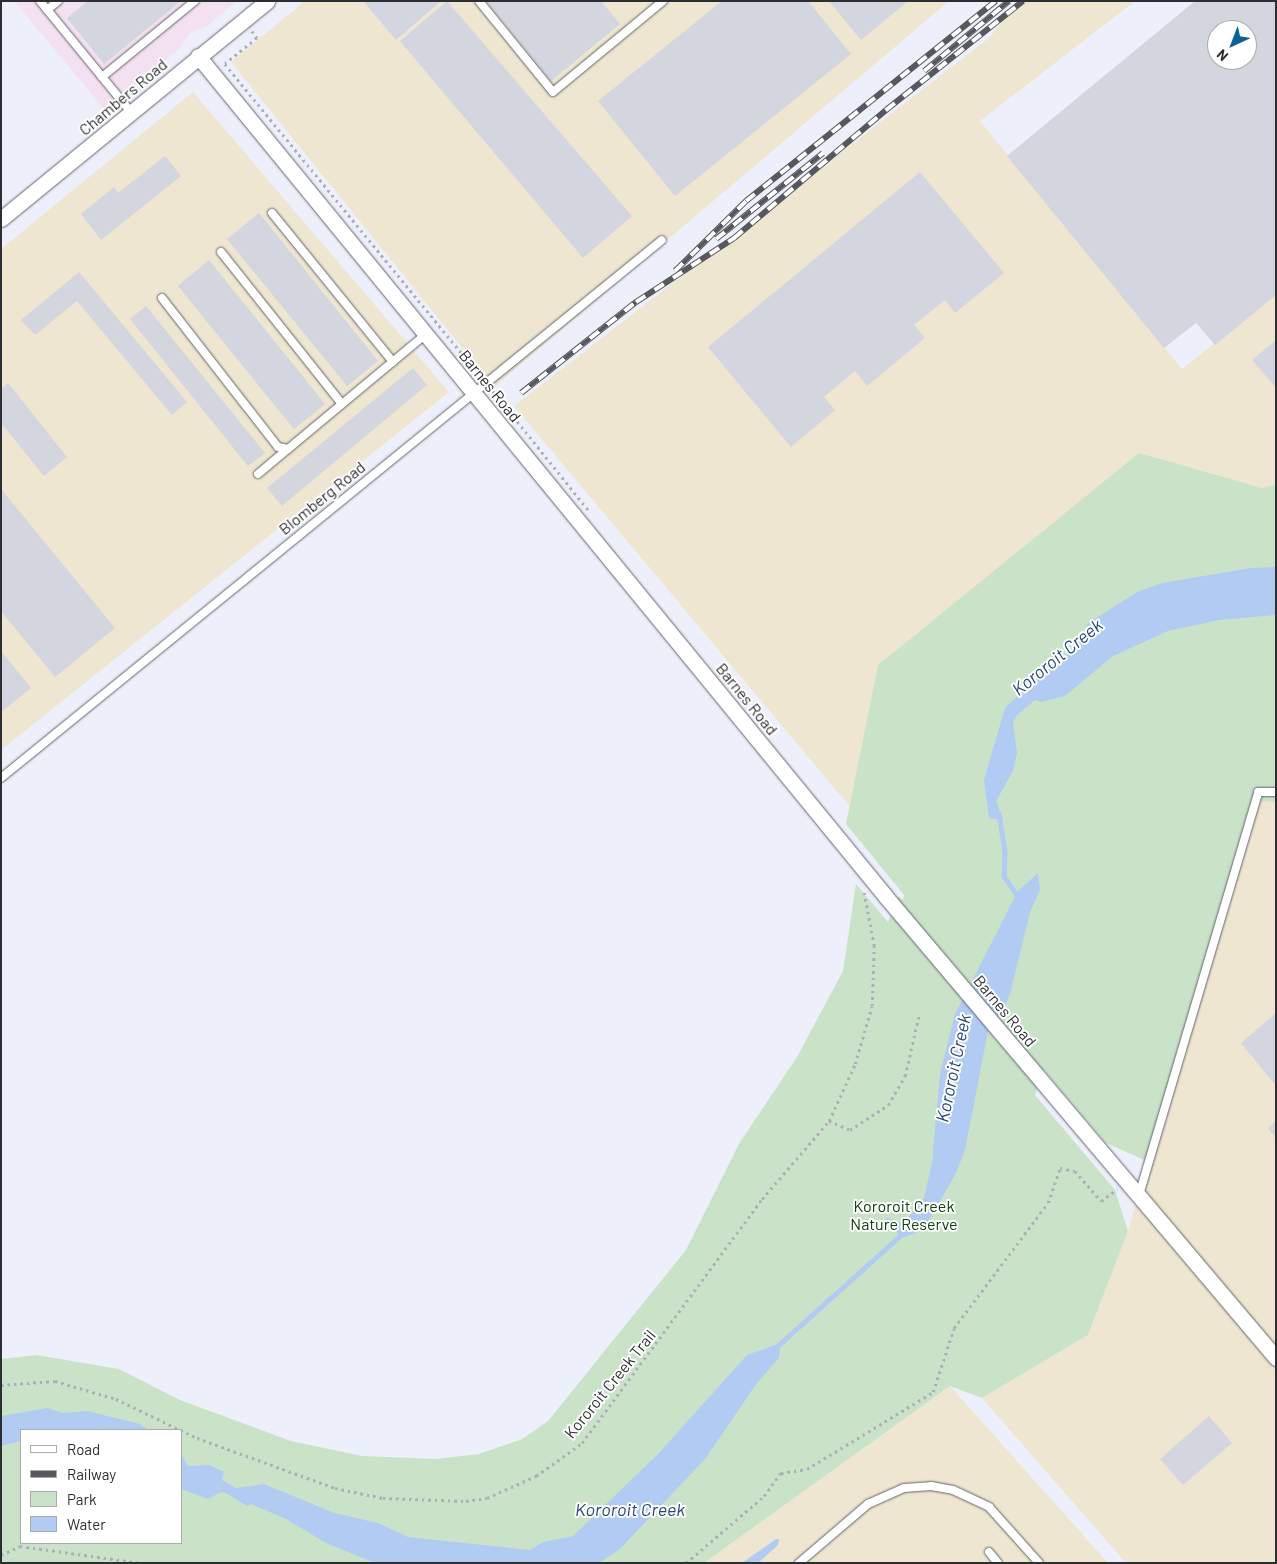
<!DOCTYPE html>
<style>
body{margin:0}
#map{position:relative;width:1277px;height:1564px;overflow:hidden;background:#edf0fa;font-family:Barlow,sans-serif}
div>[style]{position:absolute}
.commercial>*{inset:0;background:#f3e0f0}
.industrial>*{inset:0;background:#eee6d0}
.green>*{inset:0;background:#cae3c8}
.water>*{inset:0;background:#b1cbf3}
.stream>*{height:4.5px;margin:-2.25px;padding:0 2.25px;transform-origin:2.25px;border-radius:2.25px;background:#b1cbf3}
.building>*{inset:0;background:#d3d5df}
.path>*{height:2.5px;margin-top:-1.25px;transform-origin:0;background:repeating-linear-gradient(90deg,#adafb7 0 2.5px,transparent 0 6.5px)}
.roads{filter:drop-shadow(0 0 1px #62646d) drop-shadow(0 0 1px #62646d)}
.service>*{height:8px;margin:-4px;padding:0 4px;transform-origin:4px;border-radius:4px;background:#fff}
.minor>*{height:15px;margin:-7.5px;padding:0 7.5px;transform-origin:7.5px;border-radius:7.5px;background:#fff}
.rail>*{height:5.5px;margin-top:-2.75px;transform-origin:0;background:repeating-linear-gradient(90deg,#fff 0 11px,#57585d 0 22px);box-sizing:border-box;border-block:1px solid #57585d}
span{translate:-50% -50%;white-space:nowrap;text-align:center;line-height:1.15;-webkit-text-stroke:4px #fff;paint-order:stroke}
.street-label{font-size:16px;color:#2d2e32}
.park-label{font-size:16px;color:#0f400f}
.water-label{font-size:18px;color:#264577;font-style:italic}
.frame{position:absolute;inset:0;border:2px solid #2d2e32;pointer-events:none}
.legend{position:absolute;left:20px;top:1429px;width:162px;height:115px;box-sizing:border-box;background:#fff;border:1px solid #ababad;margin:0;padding:6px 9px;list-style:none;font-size:15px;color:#2d2e32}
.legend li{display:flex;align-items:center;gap:10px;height:25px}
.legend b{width:25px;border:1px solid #ababad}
.north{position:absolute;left:1207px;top:20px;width:50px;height:50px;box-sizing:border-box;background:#fff;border:1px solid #ababad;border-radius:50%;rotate:223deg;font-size:14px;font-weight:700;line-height:20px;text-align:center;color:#2d2e32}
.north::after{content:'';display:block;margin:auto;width:18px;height:22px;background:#0a6293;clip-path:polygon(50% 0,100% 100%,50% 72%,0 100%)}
</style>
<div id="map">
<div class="commercial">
<div style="clip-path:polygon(14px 1px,237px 1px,207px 26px,191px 32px,179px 49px,105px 110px)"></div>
</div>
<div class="industrial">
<div style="clip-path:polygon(305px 1px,949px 1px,494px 387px,231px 62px)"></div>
<div style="clip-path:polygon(1019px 1px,1135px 1px,980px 121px,1182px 369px,1276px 294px,1276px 484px,1262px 488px,1139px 454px,878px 665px,851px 808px,514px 406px,989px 38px)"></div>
<div style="clip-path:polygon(193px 92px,449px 392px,1px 750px,1px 249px)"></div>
<div style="clip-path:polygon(1255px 801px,1276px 802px,1276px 1563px,1126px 1563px,982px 1398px,1088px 1335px,1128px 1231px)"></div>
<div style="clip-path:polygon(950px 1386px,1108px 1563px,704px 1563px)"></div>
</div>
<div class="green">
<div style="clip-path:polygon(evenodd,1139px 453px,1262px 488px,1276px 484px,1276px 802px,1255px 801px,1149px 1162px,1106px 1143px,1044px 1070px,1035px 1095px,1115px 1190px,1128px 1231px,1088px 1335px,982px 1398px,950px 1386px,704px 1563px,1px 1563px,1px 1359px,36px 1355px,119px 1369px,180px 1400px,291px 1441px,362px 1456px,436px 1459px,479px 1454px,522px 1439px,548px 1421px,686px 1250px,740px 1142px,797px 1057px,843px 971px,856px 884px,888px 922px,898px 896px,903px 900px,904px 895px,846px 824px,878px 665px,1139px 453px,21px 1430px,181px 1430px,181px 1543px,21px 1543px,21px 1430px)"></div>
</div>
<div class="water">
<div style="clip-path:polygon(1276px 567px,1276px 615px,1219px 620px,1168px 631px,1113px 656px,1065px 696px,1042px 702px,1035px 700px,1017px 715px,1013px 722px,1017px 753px,1013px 771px,996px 801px,1003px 820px,989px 818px,984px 780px,1005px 708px,1049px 665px,1062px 660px,1085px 635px,1087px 624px,1139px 591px,1163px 583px,1250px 568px)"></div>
<div style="clip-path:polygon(1038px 873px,1040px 890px,1030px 912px,1010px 994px,1001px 1015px,989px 1026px,965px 1150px,956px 1173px,928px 1222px,916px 1233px,901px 1238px,895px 1230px,881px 1223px,887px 1218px,901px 1222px,907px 1219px,924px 1198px,932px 1162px,940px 1074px,955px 1014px,1018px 891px)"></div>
<div style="clip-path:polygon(775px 1345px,780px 1347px,779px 1358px,757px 1383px,705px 1459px,620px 1549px,599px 1563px,375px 1563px,326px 1543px,286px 1519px,251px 1504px,247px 1506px,226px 1493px,221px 1492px,208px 1499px,181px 1489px,181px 1454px,188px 1466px,209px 1465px,224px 1472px,222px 1480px,236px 1488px,264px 1484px,334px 1513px,378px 1523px,408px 1537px,530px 1550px,543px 1542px,573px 1536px,659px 1453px,747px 1355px)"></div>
<div style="clip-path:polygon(48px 1408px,62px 1413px,87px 1411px,140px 1424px,149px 1430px,21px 1430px,21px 1441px,1px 1446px,1px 1416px)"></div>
<div style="clip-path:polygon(776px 1539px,779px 1539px,778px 1545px,758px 1563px,742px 1563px)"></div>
</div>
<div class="stream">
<div style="left:999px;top:814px;width:37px;rotate:81deg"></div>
<div style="left:1005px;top:851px;width:25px;rotate:92deg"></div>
<div style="left:1004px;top:876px;width:27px;rotate:56deg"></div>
<div style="left:773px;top:1350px;width:175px;rotate:-42deg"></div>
</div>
<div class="building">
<div style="clip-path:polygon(88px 1px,181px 1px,104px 64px,67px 18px)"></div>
<div style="clip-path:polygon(363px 1px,441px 1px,396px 40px)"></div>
<div style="clip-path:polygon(447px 1px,632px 216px,583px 258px,400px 41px)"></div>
<div style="clip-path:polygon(486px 1px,601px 1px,620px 24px,551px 81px)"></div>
<div style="clip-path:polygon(722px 1px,808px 1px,851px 54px,675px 196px,598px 101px)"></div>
<div style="clip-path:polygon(829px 1px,908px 1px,861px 40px)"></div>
<div style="clip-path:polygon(evenodd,1195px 1px,1276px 1px,1276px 295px,1215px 345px,1196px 323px,1164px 348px,1007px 156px,1195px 1px,1217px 30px,1247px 30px,1247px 60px,1217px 60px,1217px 30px)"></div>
<div style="clip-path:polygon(165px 156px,181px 176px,101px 240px,81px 214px,114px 187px,118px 193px)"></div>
<div style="clip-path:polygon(920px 172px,1004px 273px,955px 313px,945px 300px,914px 325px,925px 338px,867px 386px,855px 371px,824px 397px,835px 410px,791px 447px,708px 347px)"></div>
<div style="clip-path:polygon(259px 213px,378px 361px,347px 386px,227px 239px)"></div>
<div style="clip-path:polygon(209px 260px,325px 404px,294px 429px,178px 286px)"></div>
<div style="clip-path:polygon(79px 272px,187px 402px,172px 415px,77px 301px,35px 335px,21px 320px)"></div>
<div style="clip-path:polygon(146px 306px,265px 453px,248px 466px,130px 319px)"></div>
<div style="clip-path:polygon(1276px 340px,1276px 388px,1252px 360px)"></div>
<div style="clip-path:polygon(413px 368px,427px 385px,282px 506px,267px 488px)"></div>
<div style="clip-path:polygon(8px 383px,67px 457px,44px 476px,1px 423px,1px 389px)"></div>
<div style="clip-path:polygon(1px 489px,115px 628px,55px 677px,1px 611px)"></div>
<div style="clip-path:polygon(1px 651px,31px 688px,1px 712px)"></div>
<div style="clip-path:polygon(1276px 1013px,1276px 1086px,1241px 1043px)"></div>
<div style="clip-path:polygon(1276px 1120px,1276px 1138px,1268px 1129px)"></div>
<div style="clip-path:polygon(1209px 1416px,1232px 1443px,1183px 1485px,1160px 1459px)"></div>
</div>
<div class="path">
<div style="left:252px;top:31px;width:9px;rotate:54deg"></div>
<div style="left:257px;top:38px;width:41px;rotate:140.9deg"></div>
<div style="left:225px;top:64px;width:402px;rotate:50.7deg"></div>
<div style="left:493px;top:391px;width:154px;rotate:51.3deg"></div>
<div style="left:829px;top:1121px;width:23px;rotate:23deg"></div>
<div style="left:850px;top:1130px;width:45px;rotate:-33.3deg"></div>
<div style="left:888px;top:1105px;width:34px;rotate:-60deg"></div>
<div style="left:905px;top:1076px;width:63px;rotate:-77.1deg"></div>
<div style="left:1px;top:1385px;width:54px;rotate:-4.2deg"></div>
<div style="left:55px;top:1381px;width:64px;rotate:16.4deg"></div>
<div style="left:116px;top:1399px;width:90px;rotate:25.7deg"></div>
<div style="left:197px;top:1438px;width:147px;rotate:19.9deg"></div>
<div style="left:335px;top:1488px;width:49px;rotate:11.8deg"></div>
<div style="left:383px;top:1498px;width:83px;rotate:2.1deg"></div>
<div style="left:466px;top:1501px;width:21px;rotate:-8deg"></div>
<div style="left:487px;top:1498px;width:54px;rotate:-24.2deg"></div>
<div style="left:536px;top:1476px;width:57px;rotate:-35.7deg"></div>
<div style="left:582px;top:1443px;width:303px;rotate:-53.6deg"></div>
<div style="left:762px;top:1199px;width:103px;rotate:-49.3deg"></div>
<div style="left:829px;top:1121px;width:63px;rotate:-65.5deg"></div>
<div style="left:855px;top:1064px;width:60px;rotate:-73.7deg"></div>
<div style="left:872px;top:1006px;width:60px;rotate:-88.1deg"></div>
<div style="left:874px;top:946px;width:54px;rotate:-100.7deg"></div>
<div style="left:1px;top:1555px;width:21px;rotate:-25deg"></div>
<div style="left:20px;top:1546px;width:122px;rotate:8deg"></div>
<div style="left:686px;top:1563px;width:103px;rotate:-40.7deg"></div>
<div style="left:764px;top:1496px;width:29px;rotate:-54deg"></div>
<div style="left:781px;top:1473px;width:26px;rotate:-9deg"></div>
<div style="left:807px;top:1469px;width:148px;rotate:-31.4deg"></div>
<div style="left:933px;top:1392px;width:67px;rotate:-71.8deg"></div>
<div style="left:954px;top:1328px;width:156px;rotate:-53.1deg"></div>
<div style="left:1048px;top:1203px;width:37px;rotate:-71deg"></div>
<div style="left:1060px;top:1168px;width:15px;rotate:11deg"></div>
<div style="left:1075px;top:1171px;width:40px;rotate:49deg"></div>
<div style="left:1101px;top:1201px;width:20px;rotate:-37deg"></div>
</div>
<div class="roads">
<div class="service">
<div style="left:40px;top:1px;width:144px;rotate:50.7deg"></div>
<div style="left:479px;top:1px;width:117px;rotate:50.9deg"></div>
<div style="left:553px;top:92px;width:143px;rotate:-39.6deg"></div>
<div style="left:47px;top:10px;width:14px;rotate:-39deg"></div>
<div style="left:102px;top:77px;width:120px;rotate:-39.3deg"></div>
<div style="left:272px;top:213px;width:192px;rotate:50.9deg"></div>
<div style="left:221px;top:252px;width:194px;rotate:51.5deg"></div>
<div style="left:162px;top:298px;width:189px;rotate:52.1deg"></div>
<div style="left:278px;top:447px;width:10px;rotate:11deg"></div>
<div style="left:288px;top:449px;width:180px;rotate:-39.8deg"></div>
<div style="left:258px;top:474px;width:39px;rotate:-40deg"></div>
<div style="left:1px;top:778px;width:852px;rotate:-39.14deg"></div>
<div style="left:1139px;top:1195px;width:420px;rotate:-73.5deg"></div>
<div style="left:1258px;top:792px;width:18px"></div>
<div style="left:989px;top:1552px;width:14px;rotate:51deg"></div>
<div style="left:799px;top:1563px;width:91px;rotate:-40.5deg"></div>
<div style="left:868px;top:1504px;width:39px;rotate:-24deg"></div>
<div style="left:904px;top:1488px;width:27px;rotate:-4deg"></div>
<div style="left:931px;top:1486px;width:22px;rotate:10deg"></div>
<div style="left:953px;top:1490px;width:40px;rotate:25deg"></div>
<div style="left:989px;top:1507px;width:75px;rotate:48.2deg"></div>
</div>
<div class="minor">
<div style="left:198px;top:56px;width:1087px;rotate:50.71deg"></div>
<div style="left:886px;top:897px;width:604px;rotate:49.77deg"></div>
<div style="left:1px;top:219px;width:344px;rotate:-39.3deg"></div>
</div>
</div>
<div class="rail">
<div style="left:924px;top:71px;width:110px;rotate:-39.5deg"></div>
<div style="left:716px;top:239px;width:137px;rotate:-38.8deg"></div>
<div style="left:675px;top:271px;width:100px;rotate:-44.6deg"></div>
<div style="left:746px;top:201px;width:320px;rotate:-38.7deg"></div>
<div style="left:521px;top:393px;width:147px;rotate:-38.4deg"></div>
<div style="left:636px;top:302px;width:117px;rotate:-33.1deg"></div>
<div style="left:734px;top:238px;width:199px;rotate:-40.1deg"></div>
<div style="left:886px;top:110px;width:175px;rotate:-38.5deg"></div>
</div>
<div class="street-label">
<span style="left:123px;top:97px;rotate:-40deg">Chambers Road</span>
<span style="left:490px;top:386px;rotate:51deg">Barnes Road</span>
<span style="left:322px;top:498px;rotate:-39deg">Blomberg Road</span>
<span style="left:747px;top:699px;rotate:51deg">Barnes Road</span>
<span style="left:1005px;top:1011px;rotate:50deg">Barnes Road</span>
<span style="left:610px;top:1384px;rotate:-51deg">Kororoit Creek Trail</span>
</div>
<div class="park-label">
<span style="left:904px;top:1215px">Kororoit Creek<br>Nature Reserve</span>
</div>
<div class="water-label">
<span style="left:1057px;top:657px;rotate:-39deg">Kororoit Creek</span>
<span style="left:953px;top:1068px;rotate:-78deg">Kororoit Creek</span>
<span style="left:630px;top:1509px">Kororoit Creek</span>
</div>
<div class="frame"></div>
<ul class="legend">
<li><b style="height:6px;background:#fff"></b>Road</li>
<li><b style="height:6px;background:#57585d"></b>Railway</li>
<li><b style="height:14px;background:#cae3c8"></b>Park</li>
<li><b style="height:14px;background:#b1cbf3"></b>Water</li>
</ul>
<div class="north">N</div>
</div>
